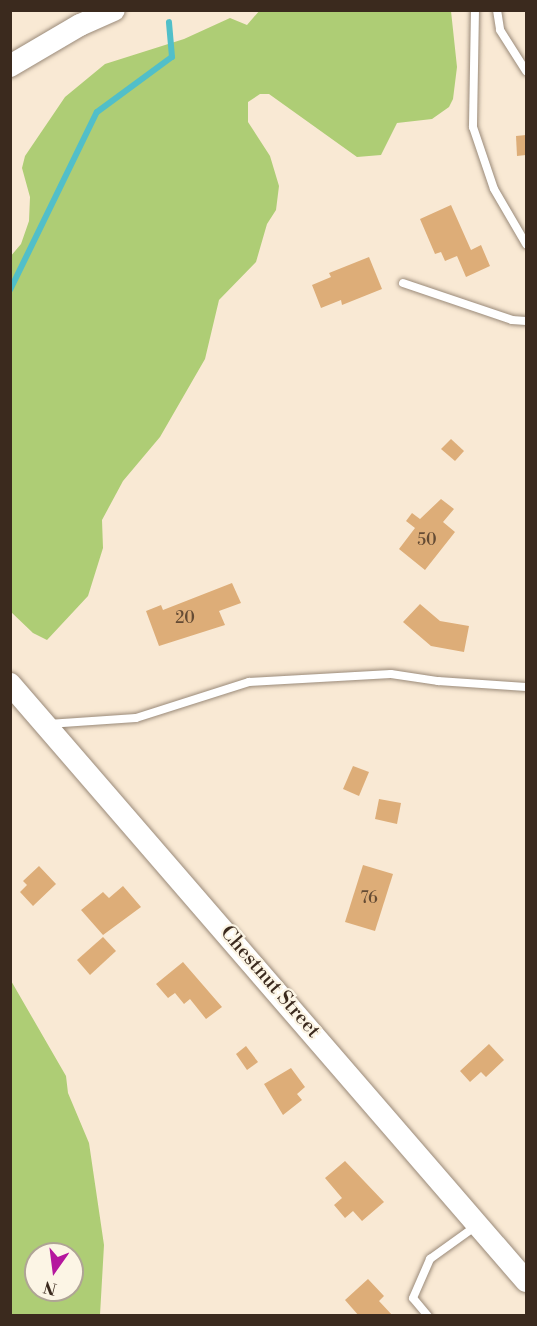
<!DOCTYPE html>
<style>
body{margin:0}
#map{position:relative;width:537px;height:1326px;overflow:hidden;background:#f9e9d4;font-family:"Libre Bodoni",serif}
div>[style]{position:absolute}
.green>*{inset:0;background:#aecd75}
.stream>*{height:6px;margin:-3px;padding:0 3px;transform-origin:3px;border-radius:3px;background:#51bfc9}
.building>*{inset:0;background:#ddad78}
.roads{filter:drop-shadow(0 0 2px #9a8a79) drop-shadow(0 0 2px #9a8a79)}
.lane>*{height:8px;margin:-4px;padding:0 4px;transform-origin:4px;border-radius:4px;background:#fff}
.secondary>*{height:22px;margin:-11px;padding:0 11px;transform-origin:11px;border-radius:11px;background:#fff}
span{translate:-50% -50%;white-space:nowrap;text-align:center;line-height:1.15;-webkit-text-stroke:4.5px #fcf5e5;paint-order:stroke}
.number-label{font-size:16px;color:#644b34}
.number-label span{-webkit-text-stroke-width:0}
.street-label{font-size:20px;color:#3b2a1e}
.frame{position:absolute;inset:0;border:12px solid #3b2a1e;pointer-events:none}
.north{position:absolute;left:24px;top:1242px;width:60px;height:60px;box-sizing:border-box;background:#fcf5e5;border:2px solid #afa495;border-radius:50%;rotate:194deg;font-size:16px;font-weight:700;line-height:24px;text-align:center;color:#3b2a1e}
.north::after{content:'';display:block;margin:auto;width:21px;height:27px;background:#b5179e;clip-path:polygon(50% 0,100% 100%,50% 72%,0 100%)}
</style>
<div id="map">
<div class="green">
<div style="clip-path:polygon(260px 10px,451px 11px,457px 67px,453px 99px,449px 107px,432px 119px,397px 123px,381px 155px,357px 157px,269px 94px,260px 94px,248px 102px,248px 122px,270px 156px,279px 186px,276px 210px,267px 224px,256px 262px,219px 300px,205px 359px,160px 437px,123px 481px,102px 520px,103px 548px,88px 596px,47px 640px,33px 633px,10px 611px,10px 257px,21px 244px,29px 221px,30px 197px,22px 168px,25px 156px,65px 97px,105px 64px,184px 39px,230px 18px,247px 25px)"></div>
<div style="clip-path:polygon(evenodd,10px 979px,66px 1076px,68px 1093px,89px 1143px,104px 1245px,100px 1315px,11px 1315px,10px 979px,36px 1254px,72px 1254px,72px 1290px,36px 1290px,36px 1254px)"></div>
</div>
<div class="stream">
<div style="left:10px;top:290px;width:198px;rotate:-64deg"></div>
<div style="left:97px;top:112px;width:93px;rotate:-36.3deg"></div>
<div style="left:172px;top:57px;width:35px;rotate:-95deg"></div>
</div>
<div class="building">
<div style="clip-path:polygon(526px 135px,526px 155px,517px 156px,516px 136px)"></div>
<div style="clip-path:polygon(451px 205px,471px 250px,481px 245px,490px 266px,466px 277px,457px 256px,445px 261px,441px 252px,435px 254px,420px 219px)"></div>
<div style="clip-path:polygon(369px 257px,382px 289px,342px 305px,341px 300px,321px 308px,312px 285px,331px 277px,329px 273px)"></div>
<div style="clip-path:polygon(451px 439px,464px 451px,455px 461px,441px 449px)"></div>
<div style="clip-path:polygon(441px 499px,454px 509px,443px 522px,455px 532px,425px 570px,399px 549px,415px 528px,406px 521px,412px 513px,420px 519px)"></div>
<div style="clip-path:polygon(232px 583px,241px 603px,219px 611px,225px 625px,159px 646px,146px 611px,161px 605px,163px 610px)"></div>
<div style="clip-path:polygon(420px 604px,440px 621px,469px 626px,464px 652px,431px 646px,403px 622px)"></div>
<div style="clip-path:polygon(353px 766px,369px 772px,359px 796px,343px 789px)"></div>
<div style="clip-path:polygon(379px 799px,401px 803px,397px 824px,375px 819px)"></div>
<div style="clip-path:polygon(363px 865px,393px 874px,375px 931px,345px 922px)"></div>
<div style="clip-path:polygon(39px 866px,56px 884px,33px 906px,20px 892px,27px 885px,23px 881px)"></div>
<div style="clip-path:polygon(123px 886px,141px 907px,103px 935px,81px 910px,103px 892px,109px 898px)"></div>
<div style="clip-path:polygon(103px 937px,116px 951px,90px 975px,77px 960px)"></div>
<div style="clip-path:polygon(183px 962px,222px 1007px,206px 1019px,190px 999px,184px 1004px,175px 993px,168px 998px,156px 984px)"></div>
<div style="clip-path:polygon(489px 1044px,504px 1060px,486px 1077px,481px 1072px,470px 1082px,460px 1071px)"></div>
<div style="clip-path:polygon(246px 1046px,258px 1062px,247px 1070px,236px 1054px)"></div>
<div style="clip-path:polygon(291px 1068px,305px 1087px,297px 1094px,302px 1100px,283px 1115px,264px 1084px)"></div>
<div style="clip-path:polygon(345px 1161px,384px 1202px,362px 1221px,353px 1211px,345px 1218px,334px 1205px,342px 1198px,325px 1178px)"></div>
<div style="clip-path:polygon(368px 1279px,384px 1296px,379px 1301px,393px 1316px,359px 1316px,345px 1300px)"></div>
</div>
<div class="roads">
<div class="lane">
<div style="left:475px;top:10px;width:117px;rotate:91deg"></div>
<div style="left:473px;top:127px;width:65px;rotate:71.3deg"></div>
<div style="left:494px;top:189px;width:64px;rotate:59.8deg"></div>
<div style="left:497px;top:10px;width:20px;rotate:81deg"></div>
<div style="left:500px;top:30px;width:49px;rotate:57.6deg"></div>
<div style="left:403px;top:283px;width:115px;rotate:18.7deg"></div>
<div style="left:512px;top:320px;width:14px;rotate:4deg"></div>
<div style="left:48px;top:724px;width:88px;rotate:-3.9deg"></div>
<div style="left:136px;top:718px;width:119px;rotate:-17.7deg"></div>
<div style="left:249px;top:682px;width:142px;rotate:-3.2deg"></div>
<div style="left:391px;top:674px;width:48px;rotate:8.5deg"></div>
<div style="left:438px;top:681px;width:88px;rotate:3.9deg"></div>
<div style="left:428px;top:1316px;width:23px;rotate:-130deg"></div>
<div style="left:413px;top:1298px;width:43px;rotate:-66.4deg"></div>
<div style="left:430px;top:1259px;width:57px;rotate:-35.7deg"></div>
</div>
<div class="secondary">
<div style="left:10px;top:66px;width:81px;rotate:-30.4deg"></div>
<div style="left:80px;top:25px;width:37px;rotate:-24deg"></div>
<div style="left:10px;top:684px;width:789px;rotate:49.16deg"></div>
</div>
</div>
<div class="number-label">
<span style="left:427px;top:540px">50</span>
<span style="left:185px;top:618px">20</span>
<span style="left:369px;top:898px">76</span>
</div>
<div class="street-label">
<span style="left:270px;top:982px;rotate:49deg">Chestnut Street</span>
</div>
<div class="frame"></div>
<div class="north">N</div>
</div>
